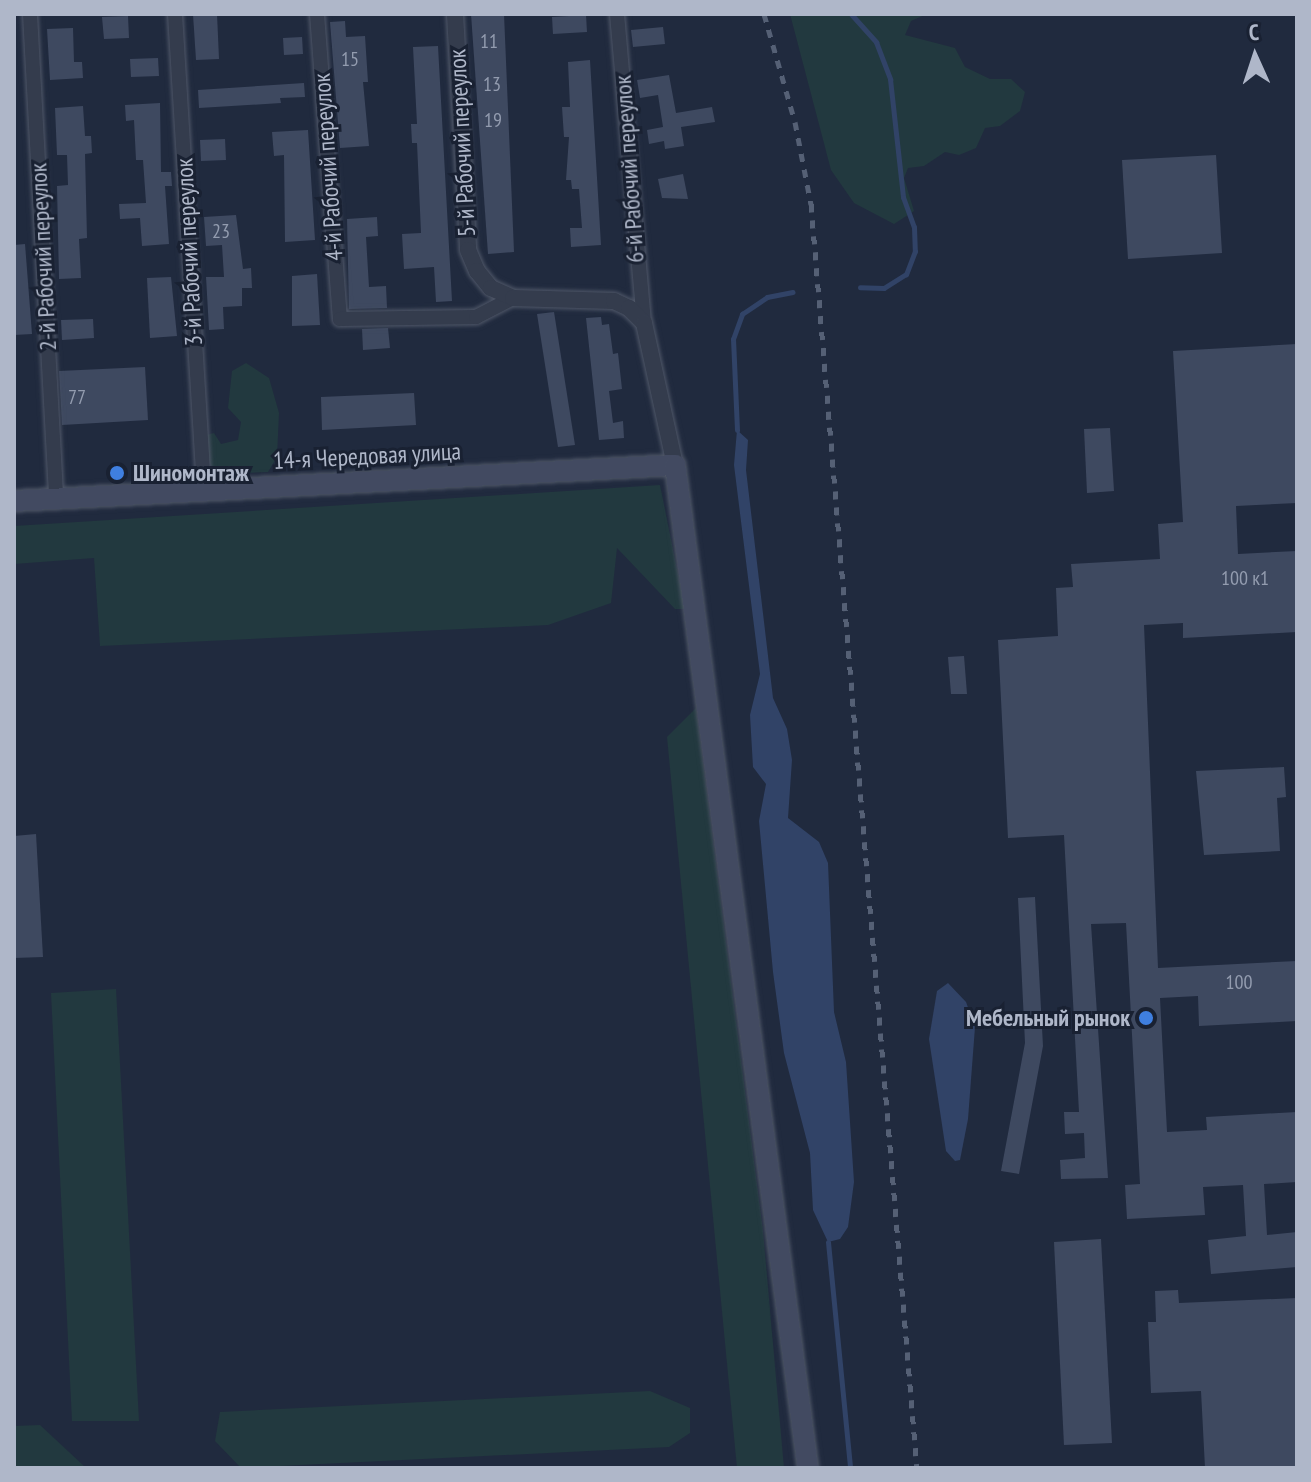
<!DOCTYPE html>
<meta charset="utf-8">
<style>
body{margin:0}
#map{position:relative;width:1311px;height:1482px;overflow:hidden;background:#202a3e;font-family:"PT Sans Narrow",sans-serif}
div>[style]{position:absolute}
.green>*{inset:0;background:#22393f}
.water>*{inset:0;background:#314367}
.stream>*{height:5px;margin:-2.5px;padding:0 2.5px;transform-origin:2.5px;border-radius:2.5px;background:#314367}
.building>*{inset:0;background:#3e4960}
.roads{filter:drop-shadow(0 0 2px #4f5768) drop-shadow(0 0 2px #4f5768)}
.minor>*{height:14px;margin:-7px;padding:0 7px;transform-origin:7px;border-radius:7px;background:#343c4d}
.tertiary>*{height:16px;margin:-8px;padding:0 8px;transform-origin:8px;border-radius:8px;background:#343c4d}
.secondary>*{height:20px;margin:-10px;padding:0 10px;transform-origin:10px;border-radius:10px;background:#424a61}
.rail>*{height:5px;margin-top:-2.5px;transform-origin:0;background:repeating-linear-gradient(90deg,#556075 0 8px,transparent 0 16px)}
.dots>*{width:22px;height:22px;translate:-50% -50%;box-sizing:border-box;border:4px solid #192132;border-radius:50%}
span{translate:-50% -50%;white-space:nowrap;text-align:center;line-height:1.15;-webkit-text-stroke:6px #192132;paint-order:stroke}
.number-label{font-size:20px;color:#939caf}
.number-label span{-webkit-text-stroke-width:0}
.street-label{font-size:24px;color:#afb7c9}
.poi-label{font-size:24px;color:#afb7c9;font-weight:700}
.left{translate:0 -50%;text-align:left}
.right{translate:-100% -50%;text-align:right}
.frame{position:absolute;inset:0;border:16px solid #afb7c9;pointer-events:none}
.north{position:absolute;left:1215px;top:16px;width:80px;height:80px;-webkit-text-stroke:6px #192132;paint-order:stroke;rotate:357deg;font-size:22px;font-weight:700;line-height:32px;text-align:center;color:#afb7c9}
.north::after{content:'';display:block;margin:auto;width:28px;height:36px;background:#afb7c9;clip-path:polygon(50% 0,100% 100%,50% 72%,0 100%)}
</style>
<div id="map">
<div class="green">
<div style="clip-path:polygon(790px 14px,927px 14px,911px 21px,905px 35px,955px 48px,965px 67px,990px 79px,1011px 79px,1025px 92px,1020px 111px,1000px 126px,985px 128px,976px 148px,959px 155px,945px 152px,924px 166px,908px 168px,904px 178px,914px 211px,894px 224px,854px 203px,831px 170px)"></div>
<div style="clip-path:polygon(246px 363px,269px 378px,279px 413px,277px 457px,268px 472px,221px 474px,206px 461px,206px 435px,214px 433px,221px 444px,238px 440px,241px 422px,228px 408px,232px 371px)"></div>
<div style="clip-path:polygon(660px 485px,685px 609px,675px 609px,617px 548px,611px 603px,548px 625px,100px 646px,94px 558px,14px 564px,14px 526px)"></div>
<div style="clip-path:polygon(696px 708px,763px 1231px,784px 1468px,737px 1468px,667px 737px)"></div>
<div style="clip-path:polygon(116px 989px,139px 1421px,72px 1421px,51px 993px)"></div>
<div style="clip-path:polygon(650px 1391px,690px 1408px,690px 1433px,669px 1447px,241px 1468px,215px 1441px,220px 1412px)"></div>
<div style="clip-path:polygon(40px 1425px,84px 1466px,14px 1468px,14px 1426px)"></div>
</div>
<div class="water">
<div style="clip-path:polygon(737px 430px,748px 440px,746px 470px,773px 698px,787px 729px,792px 760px,788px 818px,819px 842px,828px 863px,834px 1012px,846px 1062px,854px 1182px,848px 1227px,840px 1239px,828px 1242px,813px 1210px,810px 1153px,784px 1053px,773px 972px,759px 821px,766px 784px,753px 767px,750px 715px,760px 674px,734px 465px)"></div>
<div style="clip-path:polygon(948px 983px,966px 1002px,975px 1027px,968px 1119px,960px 1160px,955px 1161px,946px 1151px,929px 1039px,937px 991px)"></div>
</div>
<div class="stream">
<div style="left:851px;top:14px;width:38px;rotate:48deg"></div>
<div style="left:876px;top:42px;width:40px;rotate:69deg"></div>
<div style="left:890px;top:79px;width:119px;rotate:83.7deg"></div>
<div style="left:903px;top:197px;width:32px;rotate:70deg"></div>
<div style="left:914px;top:227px;width:24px;rotate:88deg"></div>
<div style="left:915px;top:251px;width:25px;rotate:111deg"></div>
<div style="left:906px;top:274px;width:26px;rotate:148deg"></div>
<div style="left:884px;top:288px;width:24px;rotate:-178deg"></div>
<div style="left:737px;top:430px;width:91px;rotate:-92.5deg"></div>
<div style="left:733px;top:339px;width:27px;rotate:-70deg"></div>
<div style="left:742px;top:314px;width:30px;rotate:-34deg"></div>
<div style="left:767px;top:297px;width:26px;rotate:-11deg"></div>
<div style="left:828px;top:1242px;width:227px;rotate:84.4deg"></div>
</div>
<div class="building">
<div style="clip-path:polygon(193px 14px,217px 14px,219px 59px,196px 60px)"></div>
<div style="clip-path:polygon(471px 14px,504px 14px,514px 252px,488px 254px)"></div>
<div style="clip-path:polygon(586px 15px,587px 32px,553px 34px,552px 17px)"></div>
<div style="clip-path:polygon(128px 16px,129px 38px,104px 39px,102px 17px)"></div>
<div style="clip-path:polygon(345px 21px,346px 37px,365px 36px,368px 82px,363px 82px,369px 146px,340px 148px,330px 22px)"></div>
<div style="clip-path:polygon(663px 27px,665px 44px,633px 47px,631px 30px)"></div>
<div style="clip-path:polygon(73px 28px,74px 62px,82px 62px,83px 78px,50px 80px,47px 29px)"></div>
<div style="clip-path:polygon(302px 37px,303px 54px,284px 55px,283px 38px)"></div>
<div style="clip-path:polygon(438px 46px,452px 301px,436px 302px,434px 267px,404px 269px,402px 234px,421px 233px,417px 143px,412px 143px,411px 124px,417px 124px,413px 47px)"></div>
<div style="clip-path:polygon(158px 58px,159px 76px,131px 77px,130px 59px)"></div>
<div style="clip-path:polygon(590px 60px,601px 245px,571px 247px,570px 228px,582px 228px,579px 189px,572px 189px,571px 180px,566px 180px,569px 137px,564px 137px,562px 107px,570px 107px,568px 62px)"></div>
<div style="clip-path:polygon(669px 75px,676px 113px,712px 107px,715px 122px,681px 127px,684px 146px,665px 149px,664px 141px,649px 144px,647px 130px,663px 127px,658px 95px,640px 98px,637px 80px)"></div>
<div style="clip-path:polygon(304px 83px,305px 97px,280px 98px,281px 103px,199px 108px,198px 90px)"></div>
<div style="clip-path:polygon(160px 103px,161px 172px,171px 172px,172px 186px,165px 186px,169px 244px,142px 246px,140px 218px,120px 219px,119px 204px,146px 203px,143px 160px,136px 160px,134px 120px,126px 121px,125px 105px)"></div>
<div style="clip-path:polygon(83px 106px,85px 136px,91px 136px,92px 153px,85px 154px,87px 238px,79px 239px,81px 278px,59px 279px,57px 186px,68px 185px,67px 155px,57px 155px,55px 108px)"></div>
<div style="clip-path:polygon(308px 130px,315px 240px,285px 242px,284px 155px,274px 156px,272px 132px)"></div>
<div style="clip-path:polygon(225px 139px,226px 160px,201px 161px,200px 140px)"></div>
<div style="clip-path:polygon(1216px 155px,1222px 253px,1128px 259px,1122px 160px)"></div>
<div style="clip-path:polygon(683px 174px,688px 199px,662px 198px,658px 179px)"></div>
<div style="clip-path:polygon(236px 215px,243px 269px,251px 268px,252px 288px,242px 288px,242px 306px,223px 307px,224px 329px,209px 330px,206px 277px,224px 277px,222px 245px,206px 246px,204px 217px)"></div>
<div style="clip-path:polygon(377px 217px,378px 236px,366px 237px,369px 287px,386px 286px,387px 308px,349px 309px,347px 219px)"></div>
<div style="clip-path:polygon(25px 244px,32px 334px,14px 335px,14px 245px)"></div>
<div style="clip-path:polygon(317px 274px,320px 325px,292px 326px,292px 276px)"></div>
<div style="clip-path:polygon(171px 277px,177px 336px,150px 338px,147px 278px)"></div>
<div style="clip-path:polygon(554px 312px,575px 445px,558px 447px,537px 314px)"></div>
<div style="clip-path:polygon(601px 317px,602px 325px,609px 324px,613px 354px,618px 353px,622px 389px,609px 391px,613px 423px,623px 421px,624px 438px,599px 440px,586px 318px)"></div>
<div style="clip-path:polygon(93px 319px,94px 338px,62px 340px,61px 320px)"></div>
<div style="clip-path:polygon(388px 328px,390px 348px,363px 350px,362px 329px)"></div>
<div style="clip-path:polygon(1297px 344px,1297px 503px,1236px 506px,1238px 554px,1297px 551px,1297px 632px,1183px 638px,1183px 623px,1144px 625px,1158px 968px,1297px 961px,1297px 1021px,1199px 1026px,1198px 996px,1160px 998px,1167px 1132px,1207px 1130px,1206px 1117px,1297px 1112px,1297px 1182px,1264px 1184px,1267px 1235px,1297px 1232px,1297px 1267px,1211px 1274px,1208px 1240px,1246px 1236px,1243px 1185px,1203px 1187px,1205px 1215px,1127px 1219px,1125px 1185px,1140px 1184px,1126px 923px,1091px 924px,1108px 1178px,1061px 1179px,1060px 1160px,1085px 1158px,1084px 1133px,1065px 1134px,1064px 1112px,1079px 1112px,1064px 835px,1008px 838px,998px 640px,1058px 636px,1056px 588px,1073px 587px,1071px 564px,1160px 559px,1158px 524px,1183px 522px,1173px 351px)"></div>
<div style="clip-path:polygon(145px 367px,148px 420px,62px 425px,59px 371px)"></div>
<div style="clip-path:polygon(414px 393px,416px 425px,322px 430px,321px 397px)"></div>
<div style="clip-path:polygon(1110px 428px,1114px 491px,1087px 493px,1084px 429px)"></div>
<div style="clip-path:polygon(964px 656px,967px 694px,951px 694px,948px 657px)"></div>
<div style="clip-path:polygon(1284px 767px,1286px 797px,1277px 798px,1280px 851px,1204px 855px,1196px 771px)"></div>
<div style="clip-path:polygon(36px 834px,43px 957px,14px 958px,14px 836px)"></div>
<div style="clip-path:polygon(1035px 897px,1043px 1046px,1019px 1174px,1001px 1171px,1025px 1043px,1018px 898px)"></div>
<div style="clip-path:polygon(1101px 1239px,1112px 1443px,1064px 1445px,1054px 1242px)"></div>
<div style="clip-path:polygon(1178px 1290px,1179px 1303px,1297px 1298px,1297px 1468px,1205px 1468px,1201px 1391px,1151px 1393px,1148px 1322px,1156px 1322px,1155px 1291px)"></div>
</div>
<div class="roads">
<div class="minor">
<div style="left:30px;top:14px;width:486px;rotate:86.9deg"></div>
<div style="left:175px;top:14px;width:478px;rotate:86.5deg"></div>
<div style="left:317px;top:14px;width:306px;rotate:85.7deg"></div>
<div style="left:340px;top:319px;width:136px;rotate:-0.8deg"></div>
<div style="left:476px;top:317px;width:42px;rotate:-27.2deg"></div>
<div style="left:617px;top:14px;width:310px;rotate:85deg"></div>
</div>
<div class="tertiary">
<div style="left:455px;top:14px;width:236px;rotate:86.8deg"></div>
<div style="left:468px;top:250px;width:23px;rotate:67deg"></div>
<div style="left:477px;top:271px;width:22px;rotate:51deg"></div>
<div style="left:491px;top:288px;width:24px;rotate:24deg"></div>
<div style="left:513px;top:298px;width:101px;rotate:1.7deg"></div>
<div style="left:614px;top:301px;width:17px;rotate:25deg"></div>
<div style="left:629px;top:308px;width:21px;rotate:45deg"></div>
<div style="left:644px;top:323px;width:145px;rotate:77.7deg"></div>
</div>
<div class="secondary">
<div style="left:14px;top:501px;width:662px;rotate:-3.12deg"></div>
<div style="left:675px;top:465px;width:1012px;rotate:82.45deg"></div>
</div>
</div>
<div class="rail">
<div style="left:764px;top:14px;width:112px;rotate:74deg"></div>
<div style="left:795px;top:122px;width:84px;rotate:79deg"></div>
<div style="left:811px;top:204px;width:1268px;rotate:85.21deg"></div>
</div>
<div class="dots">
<div style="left:117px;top:473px;background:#3f7fe0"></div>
<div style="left:1146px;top:1018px;background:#3f7fe0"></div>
</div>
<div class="number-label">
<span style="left:489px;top:41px">11</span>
<span style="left:350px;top:59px">15</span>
<span style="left:492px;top:84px">13</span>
<span style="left:493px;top:120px">19</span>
<span style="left:221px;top:231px">23</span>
<span style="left:77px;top:397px">77</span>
<span style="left:1245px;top:578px">100 к1</span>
<span style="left:1239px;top:982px">100</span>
</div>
<div class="street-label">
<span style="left:462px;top:143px;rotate:-93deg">5-й Рабочий переулок</span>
<span style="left:328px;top:167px;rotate:-94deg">4-й Рабочий переулок</span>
<span style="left:629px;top:169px;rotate:-94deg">6-й Рабочий переулок</span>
<span style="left:189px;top:252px;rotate:-93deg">3-й Рабочий переулок</span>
<span style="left:43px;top:257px;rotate:-93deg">2-й Рабочий переулок</span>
<span style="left:367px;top:456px;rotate:-3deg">14-я Чередовая улица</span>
</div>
<div class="poi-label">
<span class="left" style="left:133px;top:473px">Шиномонтаж</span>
<span class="right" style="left:1130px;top:1018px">Мебельный рынок</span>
</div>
<div class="frame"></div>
<div class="north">С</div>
</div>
